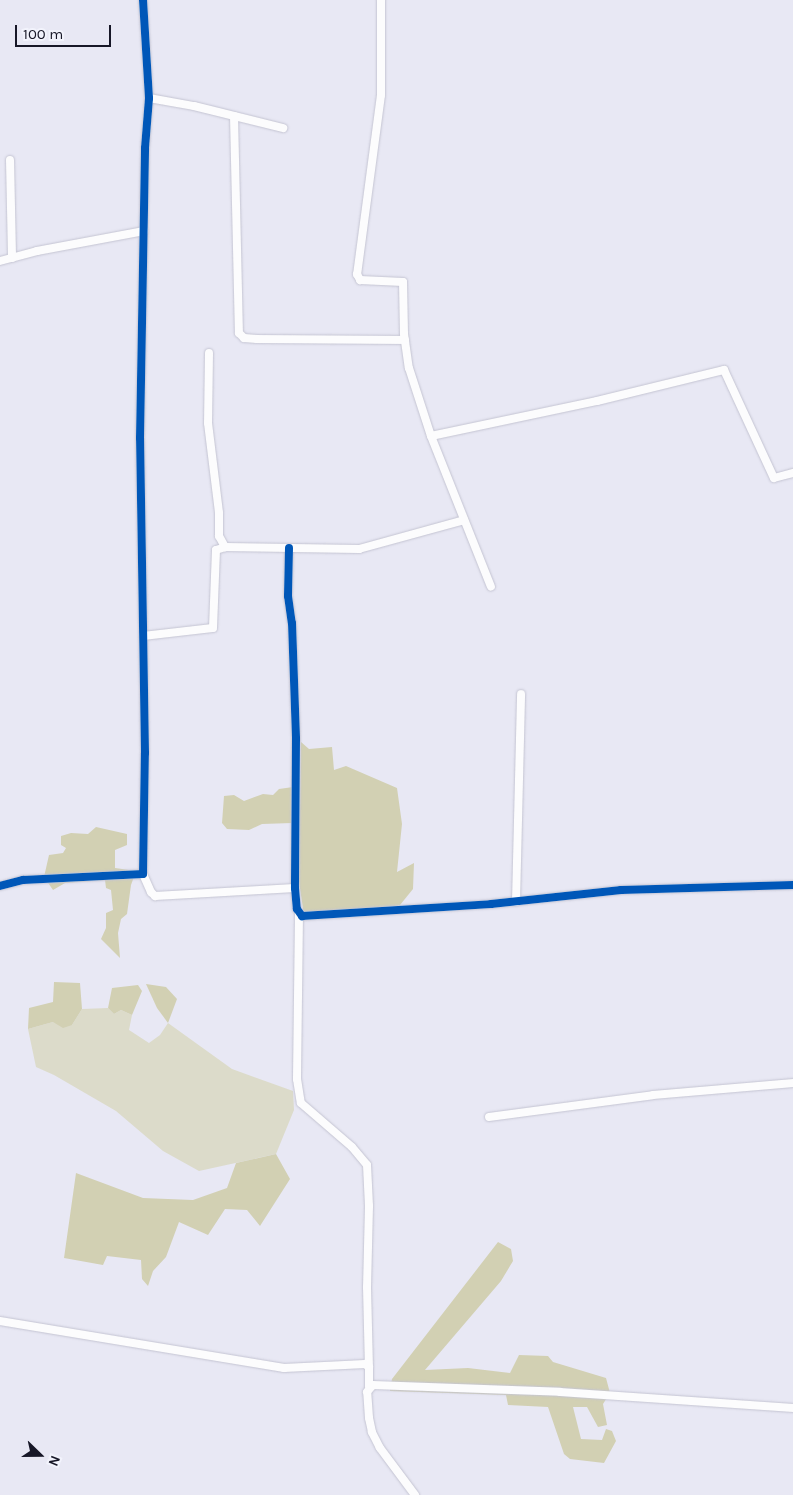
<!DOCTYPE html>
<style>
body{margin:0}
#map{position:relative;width:793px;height:1495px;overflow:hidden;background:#e8e8f4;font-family:Karla,sans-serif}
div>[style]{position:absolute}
.green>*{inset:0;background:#dcdbca}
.forest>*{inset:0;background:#d2d0b3}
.roads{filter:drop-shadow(0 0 1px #c4c4d2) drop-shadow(0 0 1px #c4c4d2)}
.minor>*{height:8px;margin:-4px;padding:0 4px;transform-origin:4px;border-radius:4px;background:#fcfcfd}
.cycleway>*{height:8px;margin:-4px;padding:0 4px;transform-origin:4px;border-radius:4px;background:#0057b8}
span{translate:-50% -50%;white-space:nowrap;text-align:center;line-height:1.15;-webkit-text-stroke:4.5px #f2f3fc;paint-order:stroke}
.north{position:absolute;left:15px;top:1430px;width:50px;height:50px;-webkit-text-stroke:4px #f2f3fc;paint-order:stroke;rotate:112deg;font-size:14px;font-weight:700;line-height:20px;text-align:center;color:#171727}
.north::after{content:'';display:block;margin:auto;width:18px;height:22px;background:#171727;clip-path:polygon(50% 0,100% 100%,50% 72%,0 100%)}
.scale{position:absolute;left:15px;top:25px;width:96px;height:22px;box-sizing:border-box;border:2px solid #171727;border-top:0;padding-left:6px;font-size:15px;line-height:18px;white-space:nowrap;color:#171727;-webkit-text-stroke:4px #f2f3fc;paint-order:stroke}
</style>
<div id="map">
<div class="green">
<div style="clip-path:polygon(108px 1008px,114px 1014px,121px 1010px,132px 1015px,129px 1030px,149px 1043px,160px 1035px,168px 1023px,232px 1069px,293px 1091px,294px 1110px,276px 1154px,199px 1171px,163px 1151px,116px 1111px,54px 1075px,36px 1067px,28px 1029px,53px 1022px,72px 1025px,82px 1009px)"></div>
</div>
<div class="forest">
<div style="clip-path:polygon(301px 742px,309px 749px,332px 747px,334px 770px,346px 766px,397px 788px,402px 824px,397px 872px,414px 863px,413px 889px,400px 905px,376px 910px,304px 915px,299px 882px)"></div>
<div style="clip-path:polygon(293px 787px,292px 823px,262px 824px,249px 830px,227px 829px,222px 823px,224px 796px,234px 795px,244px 801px,263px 794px,273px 795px,279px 789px)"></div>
<div style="clip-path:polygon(96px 827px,127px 834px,127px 845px,115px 850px,115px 868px,136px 871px,131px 885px,127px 914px,121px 919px,118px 933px,120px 958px,101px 939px,106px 928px,106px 913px,113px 910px,111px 890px,106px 888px,105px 880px,65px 883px,53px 890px,44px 877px,49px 855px,63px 853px,66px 848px,61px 845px,61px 836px,71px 833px,88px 834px)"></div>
<div style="clip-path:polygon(54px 982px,80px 983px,82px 1009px,72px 1025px,63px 1028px,53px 1022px,28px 1029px,29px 1008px,53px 1002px)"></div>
<div style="clip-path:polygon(146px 984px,166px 987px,177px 999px,168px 1023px,157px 1008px)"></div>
<div style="clip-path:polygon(138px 985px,142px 991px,132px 1015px,121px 1010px,114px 1014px,108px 1008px,112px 988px)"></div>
<div style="clip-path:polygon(276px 1154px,290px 1179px,260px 1226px,247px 1210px,225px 1209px,208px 1235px,179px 1222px,166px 1257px,153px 1271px,148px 1286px,142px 1279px,141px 1260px,107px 1256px,103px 1265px,64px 1258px,76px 1173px,143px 1198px,193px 1200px,227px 1188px,236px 1163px)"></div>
<div style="clip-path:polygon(498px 1242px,511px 1249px,513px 1261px,501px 1281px,425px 1370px,468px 1368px,510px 1373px,519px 1355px,548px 1356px,553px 1362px,606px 1378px,610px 1393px,603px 1404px,607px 1425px,598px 1427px,587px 1407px,573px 1407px,581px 1439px,602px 1440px,606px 1429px,612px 1431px,616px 1441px,604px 1463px,570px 1459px,564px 1454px,548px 1407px,508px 1405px,506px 1395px,390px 1391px,392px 1379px)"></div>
</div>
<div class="roads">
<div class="minor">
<div style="left:381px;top:0;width:95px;rotate:90deg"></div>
<div style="left:381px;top:95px;width:181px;rotate:97.6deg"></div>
<div style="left:357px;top:274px;width:7px;rotate:63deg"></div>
<div style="left:360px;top:280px;width:43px;rotate:2.7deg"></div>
<div style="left:403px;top:282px;width:52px;rotate:88.9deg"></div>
<div style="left:404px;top:334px;width:34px;rotate:82deg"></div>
<div style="left:409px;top:368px;width:71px;rotate:72.1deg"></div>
<div style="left:431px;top:436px;width:162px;rotate:68.3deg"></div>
<div style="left:149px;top:98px;width:46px;rotate:10.1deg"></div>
<div style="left:194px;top:106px;width:92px;rotate:13.9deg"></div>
<div style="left:234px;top:116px;width:217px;rotate:88.7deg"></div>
<div style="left:239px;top:333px;width:7px;rotate:45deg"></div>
<div style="left:244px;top:338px;width:13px;rotate:4deg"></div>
<div style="left:257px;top:339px;width:148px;rotate:0.4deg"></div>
<div style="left:10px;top:160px;width:98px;rotate:88.8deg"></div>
<div style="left:0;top:261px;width:38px;rotate:-15deg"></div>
<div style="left:37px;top:251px;width:109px;rotate:-10.6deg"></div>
<div style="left:209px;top:353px;width:70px;rotate:90.8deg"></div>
<div style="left:208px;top:423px;width:91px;rotate:83deg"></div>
<div style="left:219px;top:513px;width:23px;rotate:90deg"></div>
<div style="left:219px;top:536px;width:13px;rotate:61deg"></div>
<div style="left:431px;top:436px;width:170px;rotate:-11.9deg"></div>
<div style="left:597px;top:401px;width:131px;rotate:-13.7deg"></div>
<div style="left:724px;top:370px;width:119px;rotate:65.2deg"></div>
<div style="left:774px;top:478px;width:20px;rotate:-15deg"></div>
<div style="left:289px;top:548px;width:48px;rotate:91.2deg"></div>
<div style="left:288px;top:596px;width:27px;rotate:82deg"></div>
<div style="left:292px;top:623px;width:116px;rotate:88deg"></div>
<div style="left:296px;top:739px;width:149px;rotate:90.4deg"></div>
<div style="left:295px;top:888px;width:21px;rotate:85deg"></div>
<div style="left:297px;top:909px;width:9px;rotate:54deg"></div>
<div style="left:302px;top:916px;width:189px;rotate:-3.6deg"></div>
<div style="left:491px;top:904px;width:131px;rotate:-6.1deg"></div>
<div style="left:621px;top:890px;width:172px;rotate:-1.7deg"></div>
<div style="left:143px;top:636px;width:70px;rotate:-6.5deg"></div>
<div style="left:213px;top:628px;width:78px;rotate:-87.8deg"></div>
<div style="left:216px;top:550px;width:9px;rotate:-18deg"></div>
<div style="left:225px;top:547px;width:134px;rotate:0.9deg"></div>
<div style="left:359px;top:549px;width:109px;rotate:-15.4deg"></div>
<div style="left:143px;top:874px;width:20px;rotate:66deg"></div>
<div style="left:151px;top:892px;width:6px;rotate:45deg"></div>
<div style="left:155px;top:896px;width:140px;rotate:-3.3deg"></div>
<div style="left:0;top:886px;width:24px;rotate:-15deg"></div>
<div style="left:23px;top:880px;width:120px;rotate:-2.9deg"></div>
<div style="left:143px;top:874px;width:121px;rotate:-89.1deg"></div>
<div style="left:145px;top:753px;width:315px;rotate:-90.9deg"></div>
<div style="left:140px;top:438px;width:290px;rotate:-89deg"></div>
<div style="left:145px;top:148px;width:50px;rotate:-85.4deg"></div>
<div style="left:149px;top:98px;width:98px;rotate:-93.5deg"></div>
<div style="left:516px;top:902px;width:208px;rotate:-88.6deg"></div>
<div style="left:299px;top:914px;width:165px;rotate:90.7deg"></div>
<div style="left:297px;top:1079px;width:24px;rotate:81deg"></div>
<div style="left:301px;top:1103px;width:67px;rotate:40.8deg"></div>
<div style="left:352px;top:1147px;width:23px;rotate:50deg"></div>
<div style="left:367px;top:1165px;width:41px;rotate:87.2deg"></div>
<div style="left:369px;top:1206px;width:81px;rotate:91.4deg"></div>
<div style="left:367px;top:1287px;width:80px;rotate:88.6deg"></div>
<div style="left:489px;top:1117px;width:165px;rotate:-7.6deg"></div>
<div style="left:653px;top:1095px;width:141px;rotate:-4.9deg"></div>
<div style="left:0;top:1321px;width:288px;rotate:9.4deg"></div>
<div style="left:284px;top:1368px;width:81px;rotate:-2.8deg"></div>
<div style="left:365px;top:1364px;width:5px;rotate:37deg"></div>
<div style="left:369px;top:1367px;width:20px;rotate:90deg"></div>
<div style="left:415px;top:1495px;width:59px;rotate:-126.7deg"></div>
<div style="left:380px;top:1448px;width:18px;rotate:-117deg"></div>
<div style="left:372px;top:1432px;width:14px;rotate:-102deg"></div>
<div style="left:369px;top:1418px;width:26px;rotate:-94deg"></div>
<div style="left:367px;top:1392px;width:9px;rotate:-49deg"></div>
<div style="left:373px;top:1385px;width:187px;rotate:2.1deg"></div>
<div style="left:560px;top:1392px;width:234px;rotate:3.9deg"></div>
</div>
</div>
<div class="cycleway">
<div style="left:289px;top:548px;width:48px;rotate:91.2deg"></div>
<div style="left:288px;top:596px;width:27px;rotate:82deg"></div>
<div style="left:292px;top:623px;width:116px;rotate:88deg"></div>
<div style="left:296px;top:739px;width:149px;rotate:90.4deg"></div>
<div style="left:295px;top:888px;width:21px;rotate:85deg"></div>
<div style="left:297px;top:909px;width:9px;rotate:54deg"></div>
<div style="left:302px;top:916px;width:189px;rotate:-3.6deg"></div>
<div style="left:491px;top:904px;width:131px;rotate:-6.1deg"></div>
<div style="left:621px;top:890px;width:172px;rotate:-1.7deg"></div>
<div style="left:0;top:886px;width:24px;rotate:-15deg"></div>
<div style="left:23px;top:880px;width:120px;rotate:-2.9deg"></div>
<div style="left:143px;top:874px;width:121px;rotate:-89.1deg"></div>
<div style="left:145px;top:753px;width:315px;rotate:-90.9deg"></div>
<div style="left:140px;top:438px;width:290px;rotate:-89deg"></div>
<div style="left:145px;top:148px;width:50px;rotate:-85.4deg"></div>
<div style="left:149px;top:98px;width:98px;rotate:-93.5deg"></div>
</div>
<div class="north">N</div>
<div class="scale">100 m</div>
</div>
